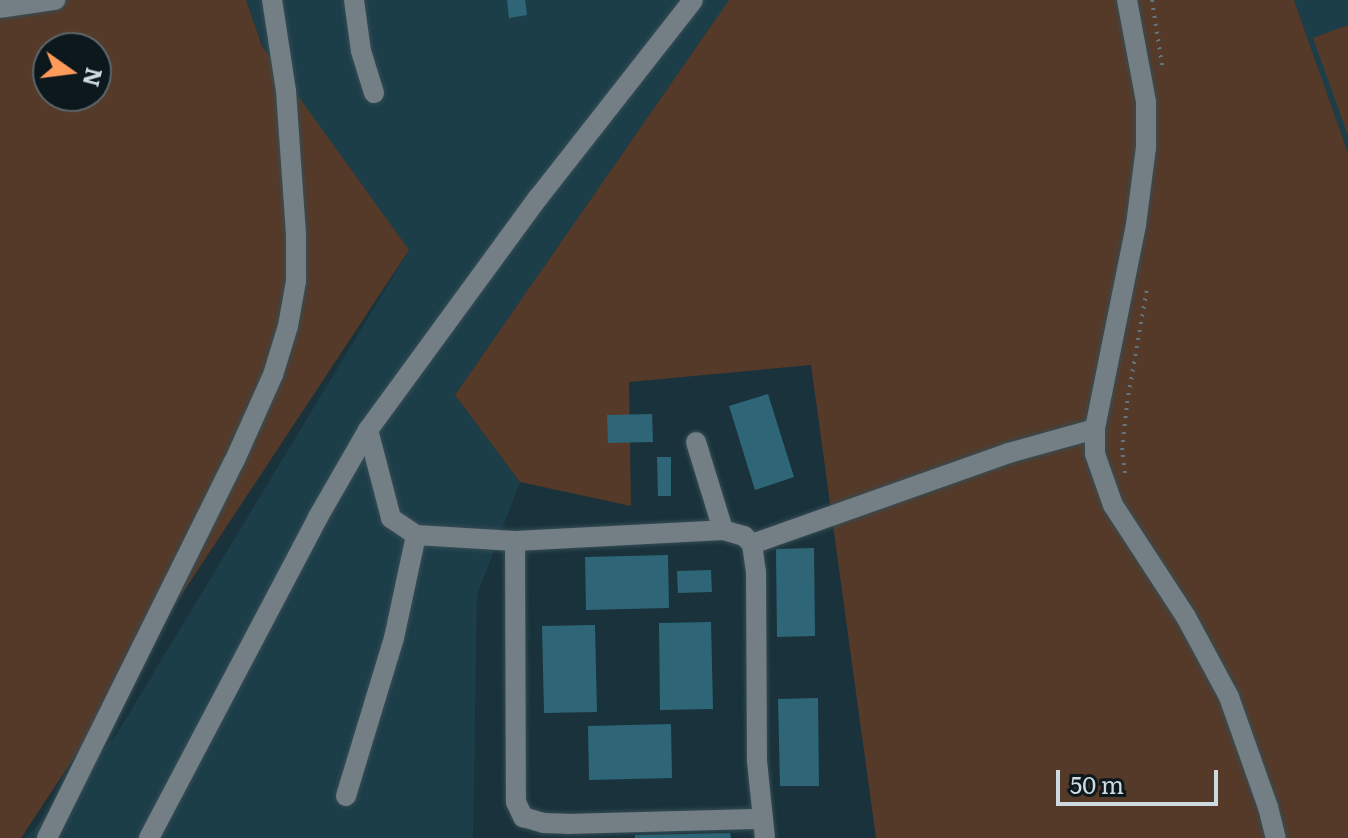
<!DOCTYPE html>
<style>
body{margin:0}
#map{position:relative;width:1348px;height:838px;overflow:hidden;background:#19323b;font-family:Literata,serif}
div>[style]{position:absolute}
.built>*{inset:0;background:#1c3e49}
.green>*{inset:0;background:#553a29}
.building>*{inset:0;background:#2e6677}
.path>*{height:4px;margin-top:-2px;transform-origin:0;background:repeating-linear-gradient(90deg,#60757d 0 2px,transparent 0 8px)}
.roads{filter:drop-shadow(0 0 2px #364d56) drop-shadow(0 0 2px #364d56)}
.minor>*{height:20px;margin:-10px;padding:0 10px;transform-origin:10px;border-radius:10px;background:#737f84}
span{translate:-50% -50%;white-space:nowrap;text-align:center;line-height:1.15;-webkit-text-stroke:8px #0d181c;paint-order:stroke}
.north{position:absolute;left:32px;top:32px;width:80px;height:80px;box-sizing:border-box;background:#0d181c;border:2px solid #5a666b;border-radius:50%;rotate:104deg;font-size:22px;font-weight:700;line-height:32px;text-align:center;color:#cddbe1}
.north::after{content:'';display:block;margin:auto;width:28px;height:36px;background:#ff9b5a;clip-path:polygon(50% 0,100% 100%,50% 72%,0 100%)}
.scale{position:absolute;left:1056px;top:770px;width:162px;height:36px;box-sizing:border-box;border:4px solid #cddbe1;border-top:0;padding-left:10px;font-size:24px;line-height:28px;white-space:nowrap;color:#cddbe1;-webkit-text-stroke:6px #0d181c;paint-order:stroke}
</style>
<div id="map">
<div class="built">
<div style="clip-path:polygon(246px 0,729px 0,455px 395px,520px 482px,477px 595px,473px 838px,26px 838px,116px 735px,409px 250px,288px 118px)"></div>
<div style="clip-path:polygon(1294px 0,1348px 0,1348px 153px)"></div>
</div>
<div class="green">
<div style="clip-path:polygon(evenodd,0 0,246px 0,262px 46px,409px 250px,21px 838px,0 838px,0 0,48px 48px,96px 48px,96px 96px,48px 96px,48px 48px)"></div>
<div style="clip-path:polygon(729px 0,1294px 0,1348px 153px,1348px 838px,876px 838px,811px 365px,629px 382px,631px 506px,520px 482px,455px 395px)"></div>
<div style="clip-path:polygon(1348px 25px,1348px 136px,1313px 38px)"></div>
</div>
<div class="building">
<div style="clip-path:polygon(507px 0,525px 0,527px 15px,509px 18px)"></div>
<div style="clip-path:polygon(768px 394px,794px 477px,755px 490px,729px 406px)"></div>
<div style="clip-path:polygon(652px 414px,653px 442px,608px 443px,607px 415px)"></div>
<div style="clip-path:polygon(657px 457px,671px 457px,671px 496px,658px 496px)"></div>
<div style="clip-path:polygon(814px 548px,815px 636px,777px 637px,776px 549px)"></div>
<div style="clip-path:polygon(668px 555px,669px 608px,586px 610px,585px 557px)"></div>
<div style="clip-path:polygon(711px 570px,712px 592px,678px 593px,677px 571px)"></div>
<div style="clip-path:polygon(711px 622px,713px 709px,660px 710px,659px 623px)"></div>
<div style="clip-path:polygon(595px 625px,597px 712px,544px 713px,542px 626px)"></div>
<div style="clip-path:polygon(818px 698px,819px 786px,780px 786px,778px 699px)"></div>
<div style="clip-path:polygon(671px 724px,672px 778px,589px 780px,588px 726px)"></div>
<div style="clip-path:polygon(730px 833px,731px 838px,635px 838px,635px 835px)"></div>
</div>
<div class="path">
<div style="left:1152px;top:0;width:66px;rotate:81.3deg"></div>
<div style="left:1125px;top:473px;width:23px;rotate:-97deg"></div>
<div style="left:1122px;top:450px;width:47px;rotate:-83.9deg"></div>
<div style="left:1127px;top:403px;width:117px;rotate:-80.1deg"></div>
</div>
<div class="roads">
<div class="minor">
<div style="left:354px;top:0;width:51px;rotate:82.2deg"></div>
<div style="left:361px;top:51px;width:44px;rotate:72.8deg"></div>
<div style="left:1127px;top:0;width:104px;rotate:79.4deg"></div>
<div style="left:1146px;top:102px;width:45px;rotate:90deg"></div>
<div style="left:1146px;top:147px;width:79px;rotate:97.3deg"></div>
<div style="left:1136px;top:225px;width:208px;rotate:101.4deg"></div>
<div style="left:1095px;top:429px;width:25px;rotate:90deg"></div>
<div style="left:1095px;top:454px;width:54px;rotate:70.6deg"></div>
<div style="left:1113px;top:505px;width:134px;rotate:56.9deg"></div>
<div style="left:1186px;top:617px;width:91px;rotate:61.7deg"></div>
<div style="left:1229px;top:697px;width:117px;rotate:70.5deg"></div>
<div style="left:1268px;top:807px;width:32px;rotate:76deg"></div>
<div style="left:0;top:8px;width:56px;rotate:-8.3deg"></div>
<div style="left:696px;top:442px;width:92px;rotate:72.9deg"></div>
<div style="left:416px;top:535px;width:99px;rotate:3.5deg"></div>
<div style="left:515px;top:541px;width:208px;rotate:-3deg"></div>
<div style="left:723px;top:530px;width:22px;rotate:16deg"></div>
<div style="left:744px;top:536px;width:11px;rotate:45deg"></div>
<div style="left:752px;top:544px;width:28px;rotate:82deg"></div>
<div style="left:756px;top:572px;width:189px;rotate:89.7deg"></div>
<div style="left:757px;top:761px;width:77px;rotate:84.1deg"></div>
<div style="left:515px;top:541px;width:261px;rotate:89.8deg"></div>
<div style="left:516px;top:802px;width:17px;rotate:65deg"></div>
<div style="left:523px;top:817px;width:22px;rotate:16deg"></div>
<div style="left:544px;top:823px;width:23px;rotate:2deg"></div>
<div style="left:567px;top:824px;width:196px;rotate:-1.5deg"></div>
<div style="left:752px;top:544px;width:273px;rotate:-19.5deg"></div>
<div style="left:1009px;top:453px;width:89px;rotate:-15.6deg"></div>
<div style="left:346px;top:796px;width:165px;rotate:-73.1deg"></div>
<div style="left:394px;top:638px;width:105px;rotate:-77.9deg"></div>
<div style="left:416px;top:535px;width:30px;rotate:-146deg"></div>
<div style="left:391px;top:518px;width:91px;rotate:-104.6deg"></div>
<div style="left:47px;top:838px;width:420px;rotate:-63.6deg"></div>
<div style="left:234px;top:462px;width:95px;rotate:-65.9deg"></div>
<div style="left:273px;top:375px;width:51px;rotate:-73deg"></div>
<div style="left:288px;top:326px;width:46px;rotate:-79.9deg"></div>
<div style="left:296px;top:281px;width:47px;rotate:-90deg"></div>
<div style="left:296px;top:234px;width:143px;rotate:-94deg"></div>
<div style="left:286px;top:91px;width:92px;rotate:-98.7deg"></div>
<div style="left:149px;top:838px;width:363px;rotate:-62.2deg"></div>
<div style="left:318px;top:517px;width:100px;rotate:-60.1deg"></div>
<div style="left:368px;top:430px;width:288px;rotate:-53.8deg"></div>
<div style="left:538px;top:198px;width:251px;rotate:-51.9deg"></div>
</div>
</div>
<div class="north">N</div>
<div class="scale">50 m</div>
</div>
